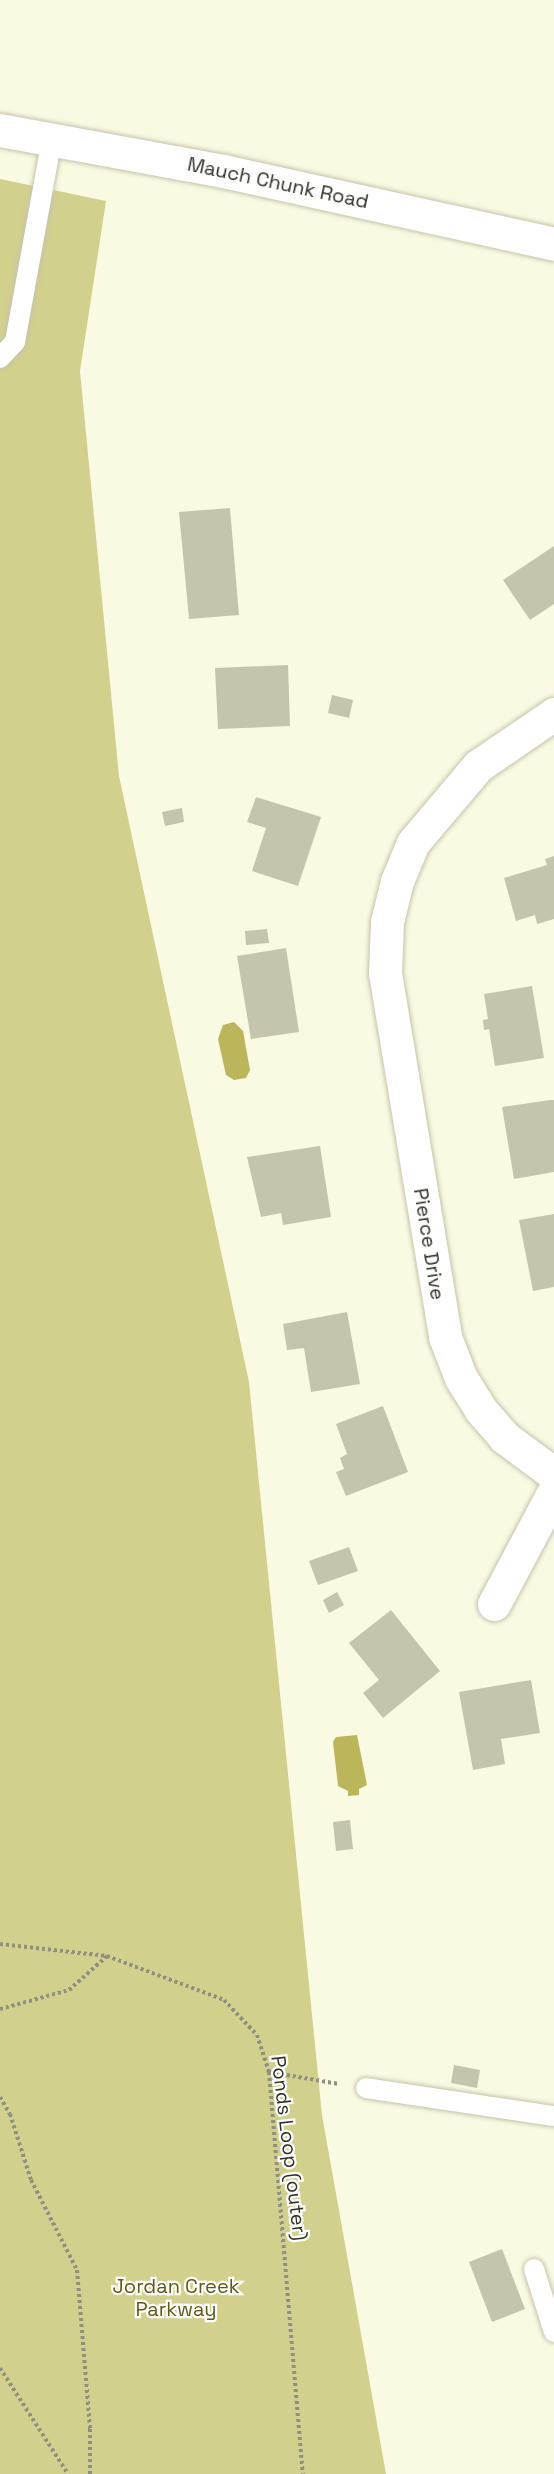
<!DOCTYPE html>
<style>
body{margin:0}
#map{position:relative;width:554px;height:2474px;overflow:hidden;background:#fafae2;font-family:"Space Grotesk",sans-serif}
div>[style]{position:absolute}
.green>*{inset:0;background:#d2d08d}
.water>*{inset:0;background:#bbb659}
.building>*{inset:0;background:#c5c4ad}
.path>*{height:4px;margin-top:-2px;transform-origin:0;background:repeating-linear-gradient(90deg,#909080 0 3px,transparent 0 6px)}
.roads{filter:drop-shadow(0 0 2px #c4c3ac) drop-shadow(0 0 2px #c4c3ac)}
.lane>*{height:20px;margin:-10px;padding:0 10px;transform-origin:10px;border-radius:10px;background:#fff}
.street>*{height:33px;margin:-16.5px;padding:0 16.5px;transform-origin:16.5px;border-radius:16.5px;background:#fff}
.secondary>*{height:33px;margin:-16.5px;padding:0 16.5px;transform-origin:16.5px;border-radius:16.5px;background:#fff}
span{translate:-50% -50%;white-space:nowrap;text-align:center;line-height:1.15;-webkit-text-stroke:4.5px #fff;paint-order:stroke}
.street-label{font-size:20px;color:#303027}
.park-label{font-size:20px;color:#5e5a15}
</style>
<div id="map">
<div class="green">
<div style="clip-path:polygon(0 179px,106px 201px,80px 371px,119px 776px,249px 1382px,322px 2115px,386px 2474px,0 2474px)"></div>
</div>
<div class="water">
<div style="clip-path:polygon(234px 1022px,243px 1031px,250px 1070px,246px 1078px,234px 1080px,226px 1075px,218px 1039px,223px 1025px)"></div>
<div style="clip-path:polygon(357px 1735px,367px 1785px,359px 1789px,359px 1795px,348px 1796px,348px 1791px,338px 1786px,333px 1742px,336px 1737px)"></div>
</div>
<div class="building">
<div style="clip-path:polygon(230px 508px,239px 615px,189px 619px,179px 512px)"></div>
<div style="clip-path:polygon(554px 546px,554px 604px,530px 620px,503px 580px)"></div>
<div style="clip-path:polygon(288px 665px,290px 726px,218px 729px,215px 668px)"></div>
<div style="clip-path:polygon(332px 695px,353px 700px,349px 718px,328px 713px)"></div>
<div style="clip-path:polygon(256px 797px,321px 817px,298px 886px,252px 871px,266px 828px,247px 822px)"></div>
<div style="clip-path:polygon(182px 808px,184px 822px,165px 826px,162px 812px)"></div>
<div style="clip-path:polygon(554px 856px,554px 919px,537px 924px,535px 915px,516px 921px,504px 878px,547px 865px,545px 859px)"></div>
<div style="clip-path:polygon(267px 929px,269px 943px,246px 945px,245px 931px)"></div>
<div style="clip-path:polygon(286px 948px,299px 1032px,251px 1039px,237px 956px)"></div>
<div style="clip-path:polygon(532px 986px,544px 1058px,495px 1066px,489px 1029px,484px 1030px,483px 1020px,488px 1019px,484px 994px)"></div>
<div style="clip-path:polygon(550px 1100px,554px 1100px,554px 1172px,514px 1179px,502px 1107px)"></div>
<div style="clip-path:polygon(320px 1146px,331px 1217px,283px 1225px,281px 1213px,261px 1217px,247px 1157px)"></div>
<div style="clip-path:polygon(554px 1214px,554px 1287px,533px 1291px,519px 1220px)"></div>
<div style="clip-path:polygon(347px 1312px,360px 1384px,311px 1392px,304px 1348px,287px 1350px,283px 1324px)"></div>
<div style="clip-path:polygon(383px 1406px,408px 1472px,346px 1496px,336px 1472px,344px 1469px,340px 1458px,347px 1454px,336px 1424px)"></div>
<div style="clip-path:polygon(349px 1547px,358px 1571px,318px 1585px,309px 1561px)"></div>
<div style="clip-path:polygon(337px 1592px,344px 1605px,329px 1613px,323px 1600px)"></div>
<div style="clip-path:polygon(391px 1610px,440px 1671px,383px 1718px,363px 1693px,379px 1680px,349px 1643px)"></div>
<div style="clip-path:polygon(531px 1680px,540px 1733px,501px 1739px,505px 1764px,473px 1770px,459px 1692px)"></div>
<div style="clip-path:polygon(350px 1820px,353px 1849px,336px 1851px,333px 1822px)"></div>
<div style="clip-path:polygon(454px 2065px,480px 2070px,477px 2088px,451px 2083px)"></div>
<div style="clip-path:polygon(502px 2249px,525px 2309px,492px 2322px,469px 2262px)"></div>
</div>
<div class="path">
<div style="left:0;top:1944px;width:108px;rotate:6.4deg"></div>
<div style="left:107px;top:1956px;width:125px;rotate:20.6deg"></div>
<div style="left:224px;top:2000px;width:48px;rotate:46.7deg"></div>
<div style="left:257px;top:2035px;width:39px;rotate:72deg"></div>
<div style="left:269px;top:2072px;width:403px;rotate:85.2deg"></div>
<div style="left:0;top:2009px;width:72px;rotate:-15.4deg"></div>
<div style="left:69px;top:1990px;width:51px;rotate:-41.8deg"></div>
<div style="left:269px;top:2072px;width:71px;rotate:9.7deg"></div>
<div style="left:0;top:2097px;width:20px;rotate:60deg"></div>
<div style="left:10px;top:2114px;width:69px;rotate:72.3deg"></div>
<div style="left:31px;top:2180px;width:101px;rotate:62.9deg"></div>
<div style="left:77px;top:2270px;width:160px;rotate:85.3deg"></div>
<div style="left:90px;top:2429px;width:45px;rotate:90deg"></div>
<div style="left:0;top:2368px;width:126px;rotate:57.3deg"></div>
</div>
<div class="roads">
<div class="lane">
<div style="left:0;top:358px;width:22px;rotate:-47deg"></div>
<div style="left:15px;top:342px;width:206px;rotate:-79.7deg"></div>
<div style="left:366px;top:2088px;width:190px;rotate:8.5deg"></div>
<div style="left:534px;top:2269px;width:66px;rotate:72.4deg"></div>
</div>
<div class="street">
<div style="left:554px;top:714px;width:92px;rotate:145.6deg"></div>
<div style="left:478px;top:766px;width:101px;rotate:130.2deg"></div>
<div style="left:413px;top:843px;width:41px;rotate:112.8deg"></div>
<div style="left:397px;top:881px;width:42px;rotate:103.7deg"></div>
<div style="left:387px;top:922px;width:51px;rotate:92.2deg"></div>
<div style="left:385px;top:973px;width:369px;rotate:80.6deg"></div>
<div style="left:445px;top:1337px;width:44px;rotate:68.7deg"></div>
<div style="left:461px;top:1378px;width:36px;rotate:58deg"></div>
<div style="left:480px;top:1409px;width:37px;rotate:49deg"></div>
<div style="left:504px;top:1437px;width:62px;rotate:36.5deg"></div>
<div style="left:494px;top:1604px;width:128px;rotate:-62deg"></div>
</div>
<div class="secondary">
<div style="left:0;top:130px;width:227px;rotate:10.4deg"></div>
<div style="left:223px;top:171px;width:339px;rotate:12.4deg"></div>
</div>
</div>
<div class="street-label">
<span style="left:278px;top:183px;rotate:12deg">Mauch Chunk Road</span>
<span style="left:429px;top:1244px;rotate:81deg">Pierce Drive</span>
<span style="left:289px;top:2148px;rotate:83deg">Ponds Loop (outer)</span>
</div>
<div class="park-label">
<span style="left:176px;top:2298px">Jordan Creek<br>Parkway</span>
</div>
</div>
